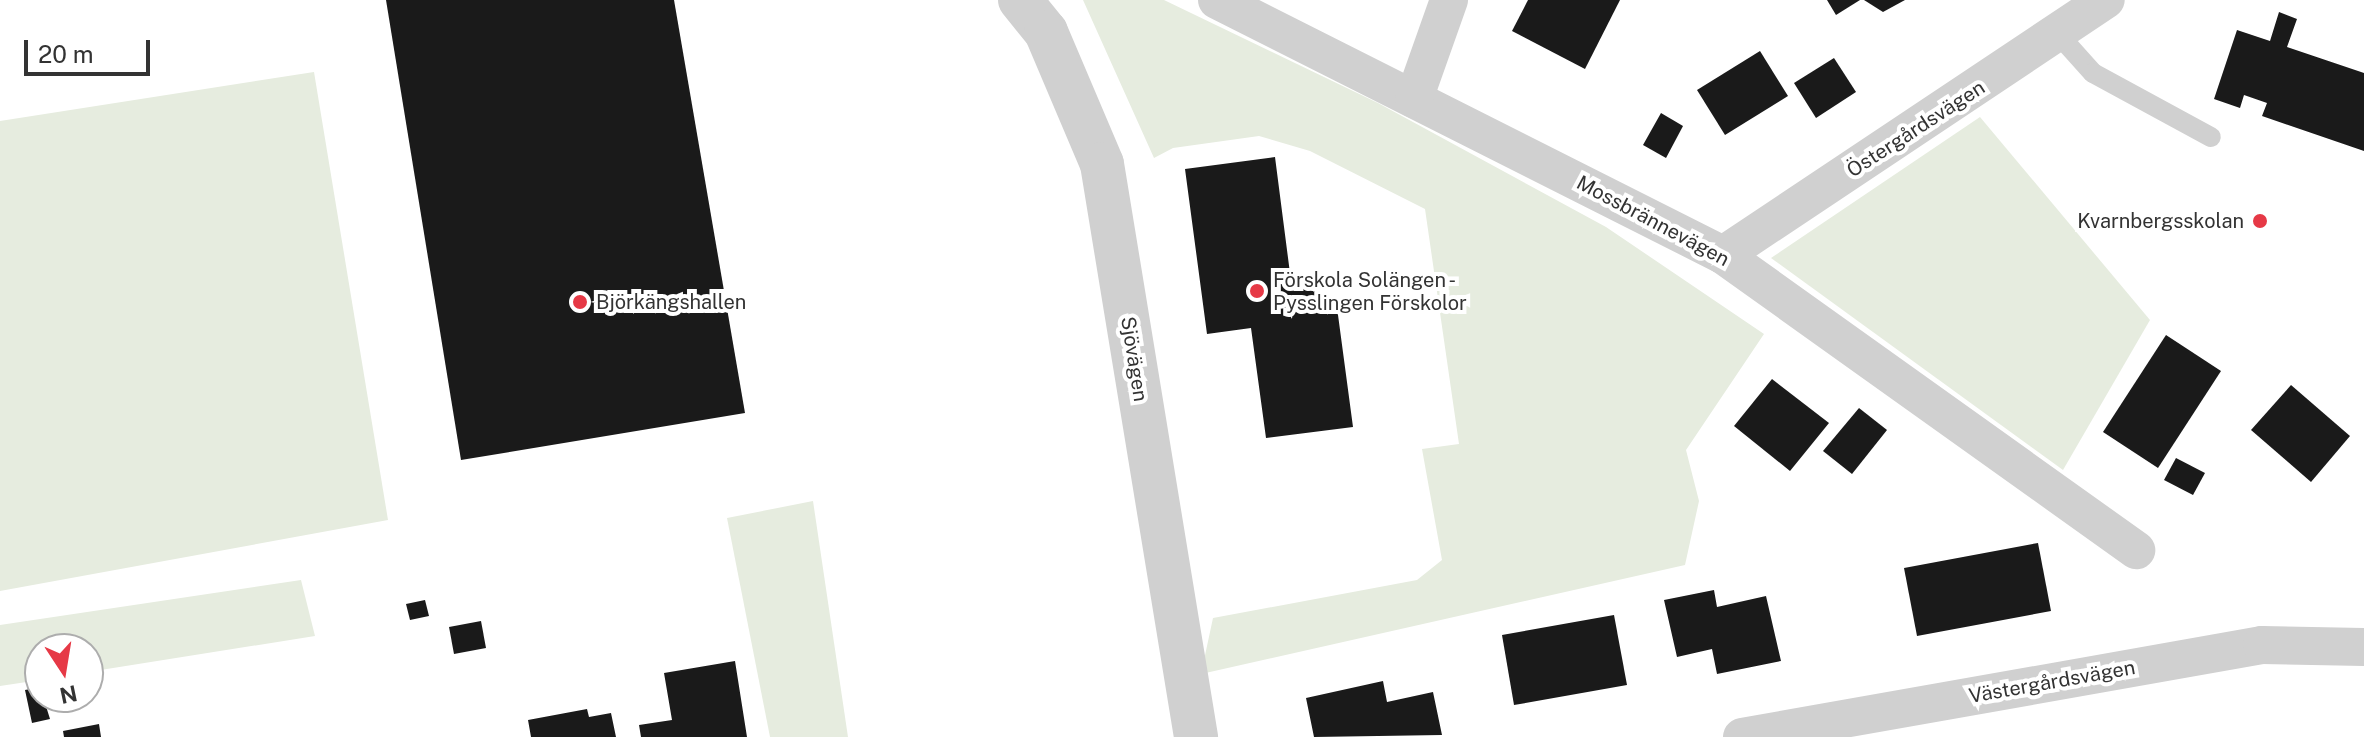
<!DOCTYPE html>
<meta charset="utf-8">
<style>
body{margin:0}
#map{position:relative;width:2364px;height:737px;overflow:hidden;background:#fff;font-family:"Public Sans",sans-serif}
div>[style]{position:absolute}
.green>*{inset:0;background:#e6ecdf}
.building>*{inset:0;background:#1a1a1a}
.service>*{height:20px;margin:-10px;padding:0 10px;transform-origin:10px;border-radius:10px;background:#d0d0d0}
.minor>*{height:38px;margin:-19px;padding:0 19px;transform-origin:19px;border-radius:19px;background:#d0d0d0}
.tertiary>*{height:44px;margin:-22px;padding:0 22px;transform-origin:22px;border-radius:22px;background:#d0d0d0}
.dots>*{width:22px;height:22px;translate:-50% -50%;box-sizing:border-box;border:4px solid #fff;border-radius:50%}
span{translate:-50% -50%;white-space:nowrap;text-align:center;line-height:1.15;-webkit-text-stroke:8px #fff;paint-order:stroke}
.street-label{font-size:20px;color:#333}
.poi-label{font-size:20px;color:#333}
.right{translate:-100% -50%;text-align:right}
.left{translate:0 -50%;text-align:left}
.north{position:absolute;left:24px;top:633px;width:80px;height:80px;box-sizing:border-box;background:#fff;border:2px solid #adadad;border-radius:50%;rotate:168deg;font-size:22px;font-weight:700;line-height:32px;text-align:center;color:#333}
.north::after{content:'';display:block;margin:auto;width:28px;height:36px;background:#e63946;clip-path:polygon(50% 0,100% 100%,50% 72%,0 100%)}
.scale{position:absolute;left:24px;top:40px;width:126px;height:36px;box-sizing:border-box;border:4px solid #333;border-top:0;padding-left:10px;font-size:24px;line-height:28px;white-space:nowrap;color:#333;-webkit-text-stroke:6px #fff;paint-order:stroke}
</style>
<div id="map">
<div class="green">
<div style="clip-path:polygon(1083px 0,1164px 0,1378px 103px,1606px 227px,1764px 334px,1686px 450px,1699px 501px,1685px 565px,1201px 674px,1213px 618px,1417px 580px,1442px 560px,1422px 449px,1459px 444px,1425px 209px,1310px 151px,1259px 136px,1173px 148px,1154px 158px)"></div>
<div style="clip-path:polygon(314px 72px,388px 520px,0 591px,0 121px)"></div>
<div style="clip-path:polygon(1980px 117px,2150px 320px,2063px 470px,1771px 258px)"></div>
<div style="clip-path:polygon(813px 501px,848px 737px,770px 737px,727px 518px)"></div>
<div style="clip-path:polygon(301px 580px,315px 636px,88px 672px,88px 649px,40px 649px,40px 680px,0 686px,0 625px)"></div>
</div>
<div class="building">
<div style="clip-path:polygon(386px 0,674px 0,745px 413px,461px 460px)"></div>
<div style="clip-path:polygon(1528px 0,1620px 0,1585px 69px,1512px 31px)"></div>
<div style="clip-path:polygon(1827px 0,1860px 0,1836px 15px)"></div>
<div style="clip-path:polygon(1864px 0,1905px 0,1883px 12px)"></div>
<div style="clip-path:polygon(2279px 12px,2297px 19px,2287px 47px,2364px 73px,2364px 151px,2262px 116px,2267px 103px,2244px 95px,2240px 108px,2214px 99px,2237px 30px,2270px 41px)"></div>
<div style="clip-path:polygon(1760px 51px,1788px 96px,1725px 135px,1697px 90px)"></div>
<div style="clip-path:polygon(1834px 58px,1856px 92px,1816px 118px,1794px 83px)"></div>
<div style="clip-path:polygon(1661px 113px,1683px 126px,1666px 158px,1643px 145px)"></div>
<div style="clip-path:polygon(1275px 157px,1291px 281px,1336px 300px,1353px 427px,1266px 438px,1251px 328px,1207px 334px,1185px 169px)"></div>
<div style="clip-path:polygon(2166px 335px,2221px 371px,2158px 468px,2103px 432px)"></div>
<div style="clip-path:polygon(1772px 379px,1829px 423px,1790px 471px,1734px 426px)"></div>
<div style="clip-path:polygon(2291px 385px,2350px 436px,2311px 482px,2251px 430px)"></div>
<div style="clip-path:polygon(1859px 408px,1887px 430px,1852px 474px,1823px 451px)"></div>
<div style="clip-path:polygon(2176px 458px,2205px 473px,2193px 495px,2164px 480px)"></div>
<div style="clip-path:polygon(2038px 543px,2051px 611px,1917px 636px,1904px 568px)"></div>
<div style="clip-path:polygon(1714px 590px,1717px 607px,1766px 596px,1781px 661px,1717px 674px,1712px 649px,1677px 657px,1664px 600px)"></div>
<div style="clip-path:polygon(425px 600px,429px 616px,410px 620px,406px 604px)"></div>
<div style="clip-path:polygon(1614px 615px,1627px 685px,1514px 705px,1502px 635px)"></div>
<div style="clip-path:polygon(481px 621px,486px 648px,454px 654px,449px 627px)"></div>
<div style="clip-path:polygon(735px 661px,747px 737px,641px 737px,639px 725px,672px 720px,664px 673px)"></div>
<div style="clip-path:polygon(1383px 681px,1387px 702px,1433px 692px,1442px 735px,1314px 737px,1306px 698px)"></div>
<div style="clip-path:polygon(40px 687px,50px 719px,32px 723px,25px 690px)"></div>
<div style="clip-path:polygon(587px 709px,589px 717px,611px 713px,616px 737px,531px 737px,528px 720px)"></div>
<div style="clip-path:polygon(99px 724px,101px 737px,64px 737px,63px 731px)"></div>
</div>
<div class="service">
<div style="left:2058px;top:34px;width:52px;rotate:48.1deg"></div>
<div style="left:2093px;top:73px;width:134px;rotate:28.5deg"></div>
</div>
<div class="minor">
<div style="left:1217px;top:0;width:567px;rotate:26.75deg"></div>
<div style="left:1723px;top:255px;width:508px;rotate:35.54deg"></div>
<div style="left:1414px;top:99px;width:105px;rotate:-70.5deg"></div>
<div style="left:1723px;top:255px;width:460px;rotate:-33.7deg"></div>
<div style="left:1742px;top:737px;width:528px;rotate:-10.03deg"></div>
<div style="left:2262px;top:645px;width:102px;rotate:1.1deg"></div>
</div>
<div class="tertiary">
<div style="left:1020px;top:0;width:41px;rotate:50.9deg"></div>
<div style="left:1046px;top:32px;width:143px;rotate:67deg"></div>
<div style="left:1102px;top:164px;width:581px;rotate:80.68deg"></div>
</div>
<div class="dots">
<div style="left:2260px;top:221px;background:#e63946"></div>
<div style="left:1257px;top:291px;background:#e63946"></div>
<div style="left:580px;top:302px;background:#e63946"></div>
</div>
<div class="street-label">
<span style="left:1916px;top:129px;rotate:-33deg">Östergårdsvägen</span>
<span style="left:1653px;top:221px;rotate:28deg">Mossbrännevägen</span>
<span style="left:1134px;top:359px;rotate:81deg">Sjövägen</span>
<span style="left:2052px;top:682px;rotate:-10deg">Västergårdsvägen</span>
</div>
<div class="poi-label">
<span class="right" style="left:2244px;top:221px">Kvarnbergsskolan</span>
<span class="left" style="left:1273px;top:292px">Förskola Solängen -<br>Pysslingen Förskolor</span>
<span class="left" style="left:596px;top:302px">Björkängshallen</span>
</div>
<div class="north">N</div>
<div class="scale">20 m</div>
</div>
